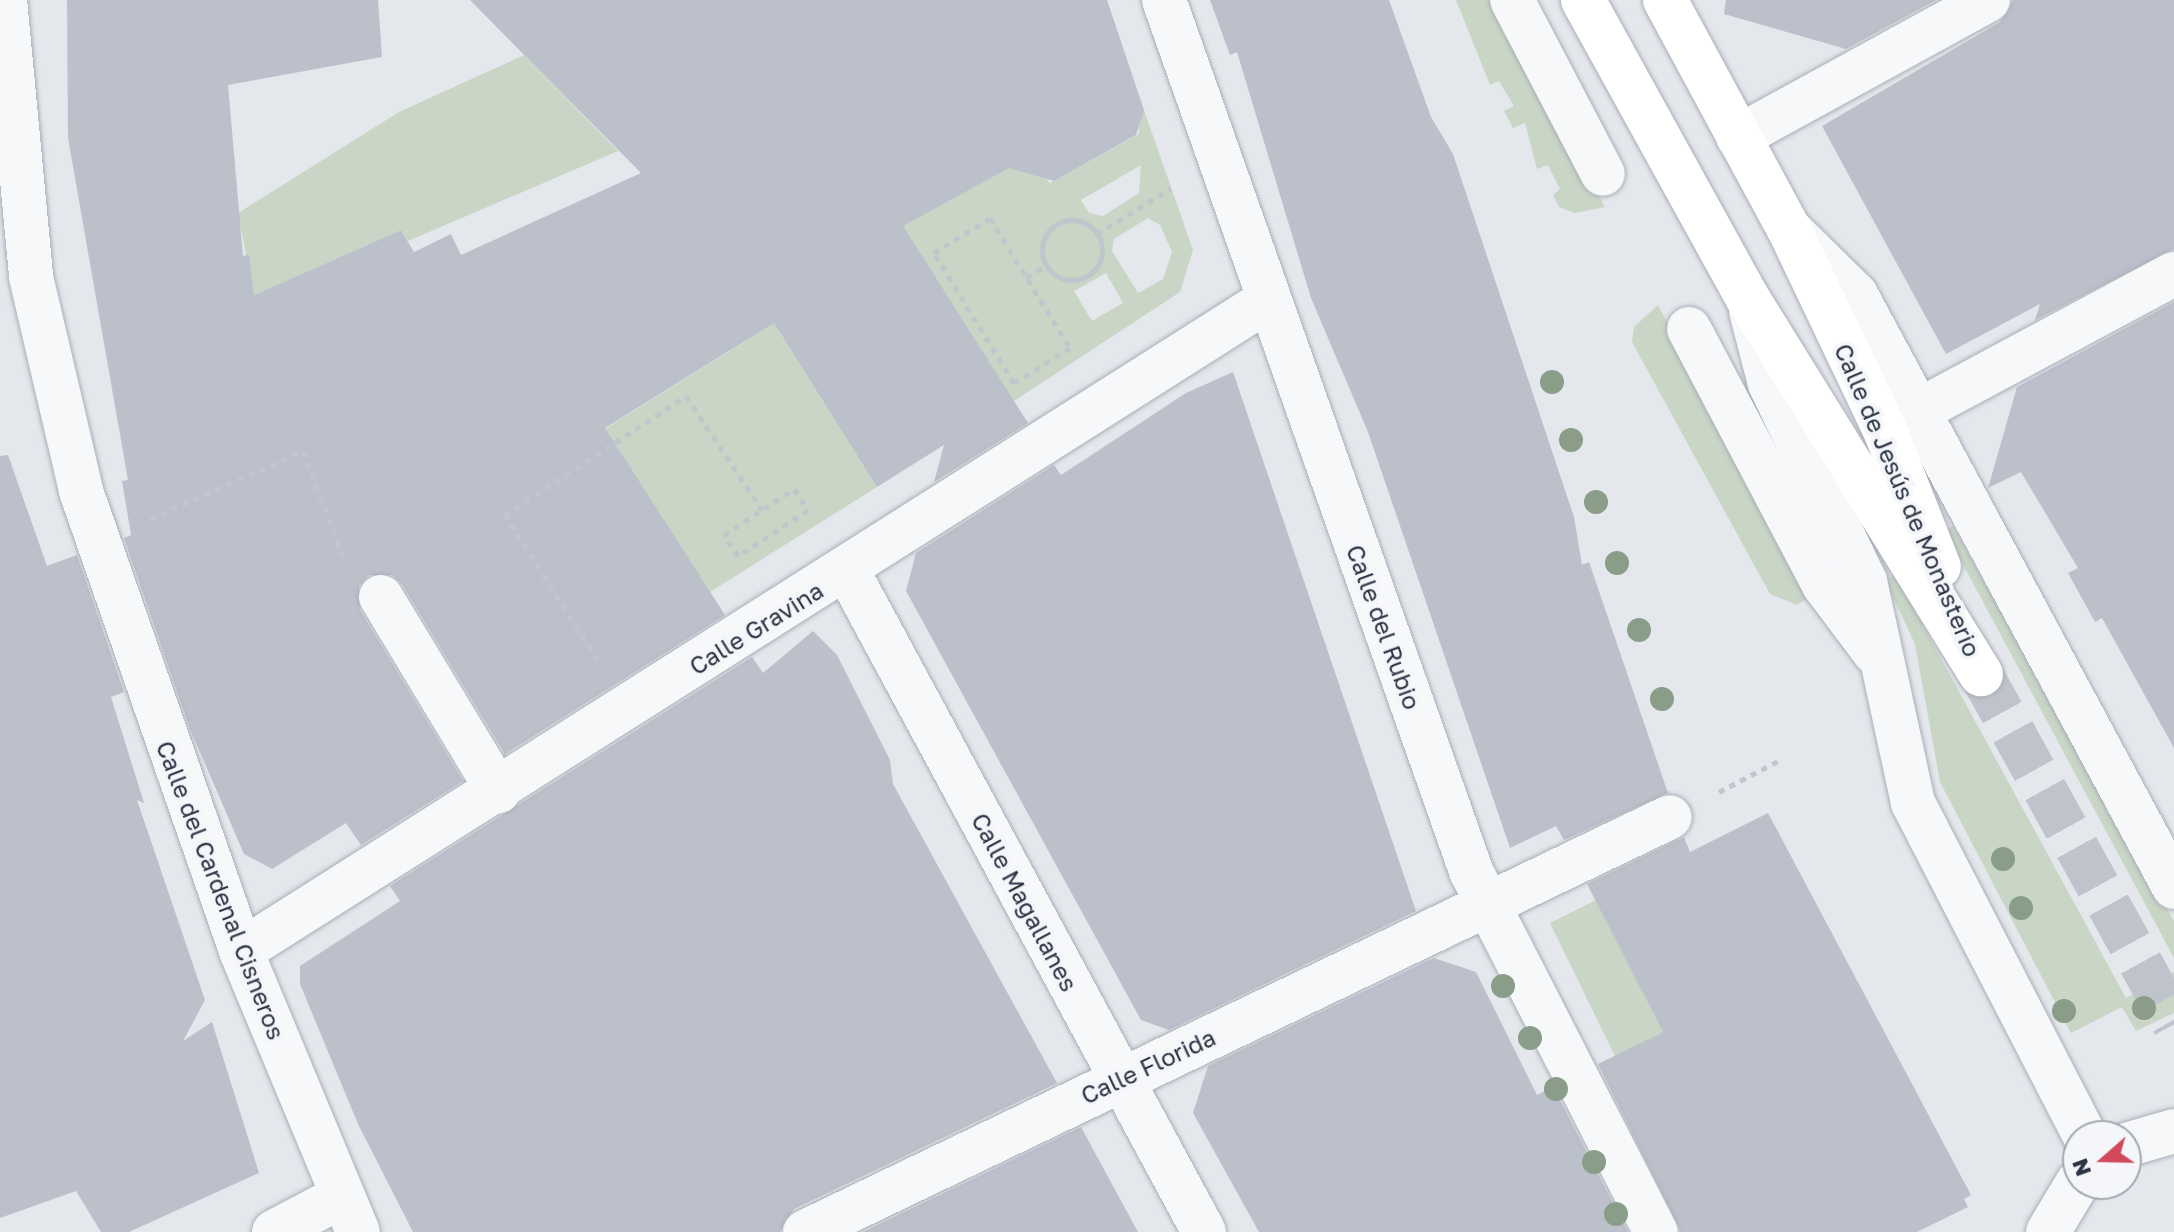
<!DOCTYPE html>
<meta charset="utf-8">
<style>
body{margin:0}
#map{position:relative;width:2174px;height:1232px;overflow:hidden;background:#e4e7ec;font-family:"Golos Text",sans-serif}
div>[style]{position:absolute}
.green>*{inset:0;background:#c9d6c5}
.building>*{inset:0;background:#bbc0ca}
.major-tunnel>*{height:44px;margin-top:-22px;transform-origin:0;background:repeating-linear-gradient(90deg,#bfc3cb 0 44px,transparent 0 66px)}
.path>*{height:5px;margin-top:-2.5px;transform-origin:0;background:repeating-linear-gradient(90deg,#c2c5cb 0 6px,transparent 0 12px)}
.path>.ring{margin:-2.5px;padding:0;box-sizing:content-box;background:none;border:5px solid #c2c5cb;border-radius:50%}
.roads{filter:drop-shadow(0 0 2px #a9aeb7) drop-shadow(0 0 2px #a9aeb7)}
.minor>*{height:44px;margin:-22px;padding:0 22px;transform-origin:22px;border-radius:22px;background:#f7f8fa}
.major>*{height:44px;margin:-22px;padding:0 22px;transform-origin:22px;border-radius:22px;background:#fff}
.trees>*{width:24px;height:24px;margin:-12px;border-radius:50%;background:#899d89}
span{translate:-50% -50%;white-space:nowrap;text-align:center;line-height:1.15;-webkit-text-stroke:8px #f4f6f9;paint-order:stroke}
.street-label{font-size:24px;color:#2b3445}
.north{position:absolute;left:2062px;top:1120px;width:80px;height:80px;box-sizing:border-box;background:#f4f6f9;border:2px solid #a4a8b1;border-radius:50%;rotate:250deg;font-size:22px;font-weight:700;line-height:32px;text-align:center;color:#2b3445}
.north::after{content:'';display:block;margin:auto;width:28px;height:36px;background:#d1495b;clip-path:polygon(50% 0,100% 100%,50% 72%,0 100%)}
</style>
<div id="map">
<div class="green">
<div style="clip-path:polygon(1456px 0,1498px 0,1605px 207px,1575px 213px,1559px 207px,1553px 195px,1560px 189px,1548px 165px,1537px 169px,1525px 123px,1513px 128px,1504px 111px,1514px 106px,1499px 81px,1490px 85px)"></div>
<div style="clip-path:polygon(524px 55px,618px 151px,408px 241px,401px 230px,254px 295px,238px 213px,399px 112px)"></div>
<div style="clip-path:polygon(evenodd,1139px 96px,1193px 250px,1180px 292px,1014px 401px,779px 331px,877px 487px,710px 592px,467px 515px,744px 342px,892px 230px,1027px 158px,1050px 183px,1139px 134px,1139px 96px,1141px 165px,1139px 193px,1103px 216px,1089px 213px,1081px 200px,1141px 165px,1139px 96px,1148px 218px,1160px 225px,1172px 252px,1163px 279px,1138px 293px,1112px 251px,1114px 239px,1148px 218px,1139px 96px,1106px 273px,1123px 303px,1092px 321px,1074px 291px,1106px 273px)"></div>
<div style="clip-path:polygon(1658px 305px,1811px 596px,1797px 605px,1770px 594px,1632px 342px,1634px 327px)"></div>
<div style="clip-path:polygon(1953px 526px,2174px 921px,2174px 958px,1945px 531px)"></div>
<div style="clip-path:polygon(1895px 574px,2126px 998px,2174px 972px,2174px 1013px,2136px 1031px,2122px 1007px,2071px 1033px,1940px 782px,1915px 644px,1885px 580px)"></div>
<div style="clip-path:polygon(1596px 900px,1663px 1032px,1615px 1056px,1550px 923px)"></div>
</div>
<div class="building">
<div style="clip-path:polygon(67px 0,378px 0,382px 57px,228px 85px,243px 256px,249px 255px,254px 295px,401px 230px,414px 252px,451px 234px,461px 255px,641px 173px,470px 0,1107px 0,1144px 110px,1136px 135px,1054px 181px,1009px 168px,903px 226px,1028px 423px,934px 482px,944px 445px,877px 487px,774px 323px,605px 428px,725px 615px,505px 754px,402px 584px,392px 575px,369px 575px,359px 586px,360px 610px,463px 781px,361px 845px,346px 823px,272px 869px,244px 854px,190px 729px,124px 538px,131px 535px,122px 481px,128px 480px,68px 138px)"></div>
<div style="clip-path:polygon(1210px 0,1389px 0,1431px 117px,1453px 154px,1574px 517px,1582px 565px,1589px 562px,1668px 793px,1564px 840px,1556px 826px,1510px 848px,1368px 432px,1311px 298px,1237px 52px,1230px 55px)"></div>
<div style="clip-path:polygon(1726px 0,1936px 0,1846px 49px,1724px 14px)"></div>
<div style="clip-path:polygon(2013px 0,2174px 0,2174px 249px,2035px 320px,2040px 304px,1946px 354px,1822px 126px,2000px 22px)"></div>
<div style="clip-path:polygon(2174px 302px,2174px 748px,2102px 618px,2095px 622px,2068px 573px,2078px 568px,2021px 472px,1988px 488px,2017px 387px)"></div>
<div style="clip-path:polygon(1233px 372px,1416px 911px,1169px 1030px,1141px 1020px,906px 591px,916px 553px,1054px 465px,1061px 475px,1186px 393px)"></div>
<div style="clip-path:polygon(8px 455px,47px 566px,77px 555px,124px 692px,111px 697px,144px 803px,137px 800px,205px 1000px,183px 1041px,212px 1022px,259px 1173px,129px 1232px,101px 1232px,76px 1191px,0 1218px,0 456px)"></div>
<div style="clip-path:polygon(813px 631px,837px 655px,890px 760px,893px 784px,1057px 1083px,794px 1209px,780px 1232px,413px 1232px,358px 1124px,300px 984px,300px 966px,400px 901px,390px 886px,752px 657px,763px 673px)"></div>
<div style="clip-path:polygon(1768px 813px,1971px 1195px,1964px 1199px,1968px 1207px,1917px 1232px,1681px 1232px,1598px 1064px,1663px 1032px,1587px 884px,1684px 837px,1690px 852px)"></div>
<div style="clip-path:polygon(1434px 958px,1476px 972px,1537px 1095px,1553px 1087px,1628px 1232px,1259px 1232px,1193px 1113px,1208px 1066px)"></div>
<div style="clip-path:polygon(1081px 1127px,1138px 1232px,863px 1232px)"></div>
</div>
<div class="major-tunnel">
<div style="left:1981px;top:674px;width:400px;rotate:61.1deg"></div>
</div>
<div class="path">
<div style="left:990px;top:218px;width:153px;rotate:58.4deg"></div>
<div style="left:1070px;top:348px;width:66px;rotate:148deg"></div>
<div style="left:1014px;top:383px;width:153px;rotate:-121.6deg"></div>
<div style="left:934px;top:253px;width:66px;rotate:-32deg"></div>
<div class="ring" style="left:1042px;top:220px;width:55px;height:55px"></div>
<div style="left:1097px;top:234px;width:87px;rotate:-31.9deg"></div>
<div style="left:1026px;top:277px;width:23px;rotate:-29deg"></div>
<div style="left:794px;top:489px;width:25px;rotate:56deg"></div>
<div style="left:808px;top:510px;width:84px;rotate:146.7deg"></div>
<div style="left:738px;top:556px;width:25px;rotate:-124deg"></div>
<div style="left:724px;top:535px;width:84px;rotate:-33.3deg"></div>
<div style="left:150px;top:519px;width:167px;rotate:-24deg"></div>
<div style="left:303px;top:451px;width:116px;rotate:69.2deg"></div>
<div style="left:598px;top:660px;width:172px;rotate:-122.7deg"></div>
<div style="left:505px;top:515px;width:217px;rotate:-33.3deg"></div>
<div style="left:686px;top:396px;width:137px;rotate:56.3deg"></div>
<div style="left:1719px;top:792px;width:67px;rotate:-27.7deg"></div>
</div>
<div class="roads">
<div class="minor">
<div style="left:5px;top:0;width:278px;rotate:84.6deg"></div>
<div style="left:31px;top:277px;width:220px;rotate:76.8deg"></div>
<div style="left:81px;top:491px;width:487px;rotate:70.8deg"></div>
<div style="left:241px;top:951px;width:304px;rotate:67.4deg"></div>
<div style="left:1164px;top:0;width:924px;rotate:70.58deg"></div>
<div style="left:1471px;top:871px;width:406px;rotate:62.9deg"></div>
<div style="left:1512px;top:0;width:196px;rotate:62.4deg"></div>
<div style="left:1738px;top:137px;width:285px;rotate:-28.7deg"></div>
<div style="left:1792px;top:232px;width:90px;rotate:44.5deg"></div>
<div style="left:1856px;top:295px;width:672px;rotate:61.76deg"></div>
<div style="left:1751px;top:311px;width:75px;rotate:75.4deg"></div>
<div style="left:1770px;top:384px;width:219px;rotate:64.3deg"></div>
<div style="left:1865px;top:581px;width:227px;rotate:77.8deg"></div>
<div style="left:1913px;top:803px;width:375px;rotate:62.7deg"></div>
<div style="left:1689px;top:329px;width:289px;rotate:62.2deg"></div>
<div style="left:1824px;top:585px;width:85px;rotate:53.1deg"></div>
<div style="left:1920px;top:410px;width:288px;rotate:-28.2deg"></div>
<div style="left:847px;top:570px;width:752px;rotate:61.66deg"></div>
<div style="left:381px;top:597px;width:227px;rotate:58.9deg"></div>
<div style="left:241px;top:951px;width:1216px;rotate:-32.37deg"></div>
<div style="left:2126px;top:1145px;width:50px;rotate:-16.3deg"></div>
<div style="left:274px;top:1232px;width:75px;rotate:-27.9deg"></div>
<div style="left:805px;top:1232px;width:959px;rotate:-25.63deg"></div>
<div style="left:2048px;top:1232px;width:58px;rotate:-59deg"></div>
</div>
<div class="major">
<div style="left:1583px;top:0;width:339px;rotate:61.1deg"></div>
<div style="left:1747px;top:297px;width:444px;rotate:58.2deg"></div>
<div style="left:1665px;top:0;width:260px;rotate:61.6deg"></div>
<div style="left:1789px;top:229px;width:221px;rotate:64.5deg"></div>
<div style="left:1884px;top:428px;width:149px;rotate:68.4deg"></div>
</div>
</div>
<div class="trees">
<div style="left:1552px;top:382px"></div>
<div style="left:1571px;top:440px"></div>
<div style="left:1596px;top:502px"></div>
<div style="left:1617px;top:563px"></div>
<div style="left:1639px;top:630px"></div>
<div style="left:1662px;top:699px"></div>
<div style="left:2003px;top:859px"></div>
<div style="left:2021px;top:908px"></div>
<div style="left:1503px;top:986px"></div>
<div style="left:2144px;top:1008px"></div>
<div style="left:2064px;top:1011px"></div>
<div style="left:1530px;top:1038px"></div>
<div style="left:1556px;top:1089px"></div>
<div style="left:1594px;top:1162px"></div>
<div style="left:1616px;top:1214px"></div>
</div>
<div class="street-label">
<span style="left:1908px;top:500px;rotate:67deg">Calle de Jesús de Monasterio</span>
<span style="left:1384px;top:627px;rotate:70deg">Calle del Rubio</span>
<span style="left:756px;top:628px;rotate:-32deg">Calle Gravina</span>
<span style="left:221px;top:890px;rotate:69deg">Calle del Cardenal Cisneros</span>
<span style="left:1025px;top:902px;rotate:62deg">Calle Magallanes</span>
<span style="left:1148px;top:1066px;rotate:-25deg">Calle Florida</span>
</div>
<div class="north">N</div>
</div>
